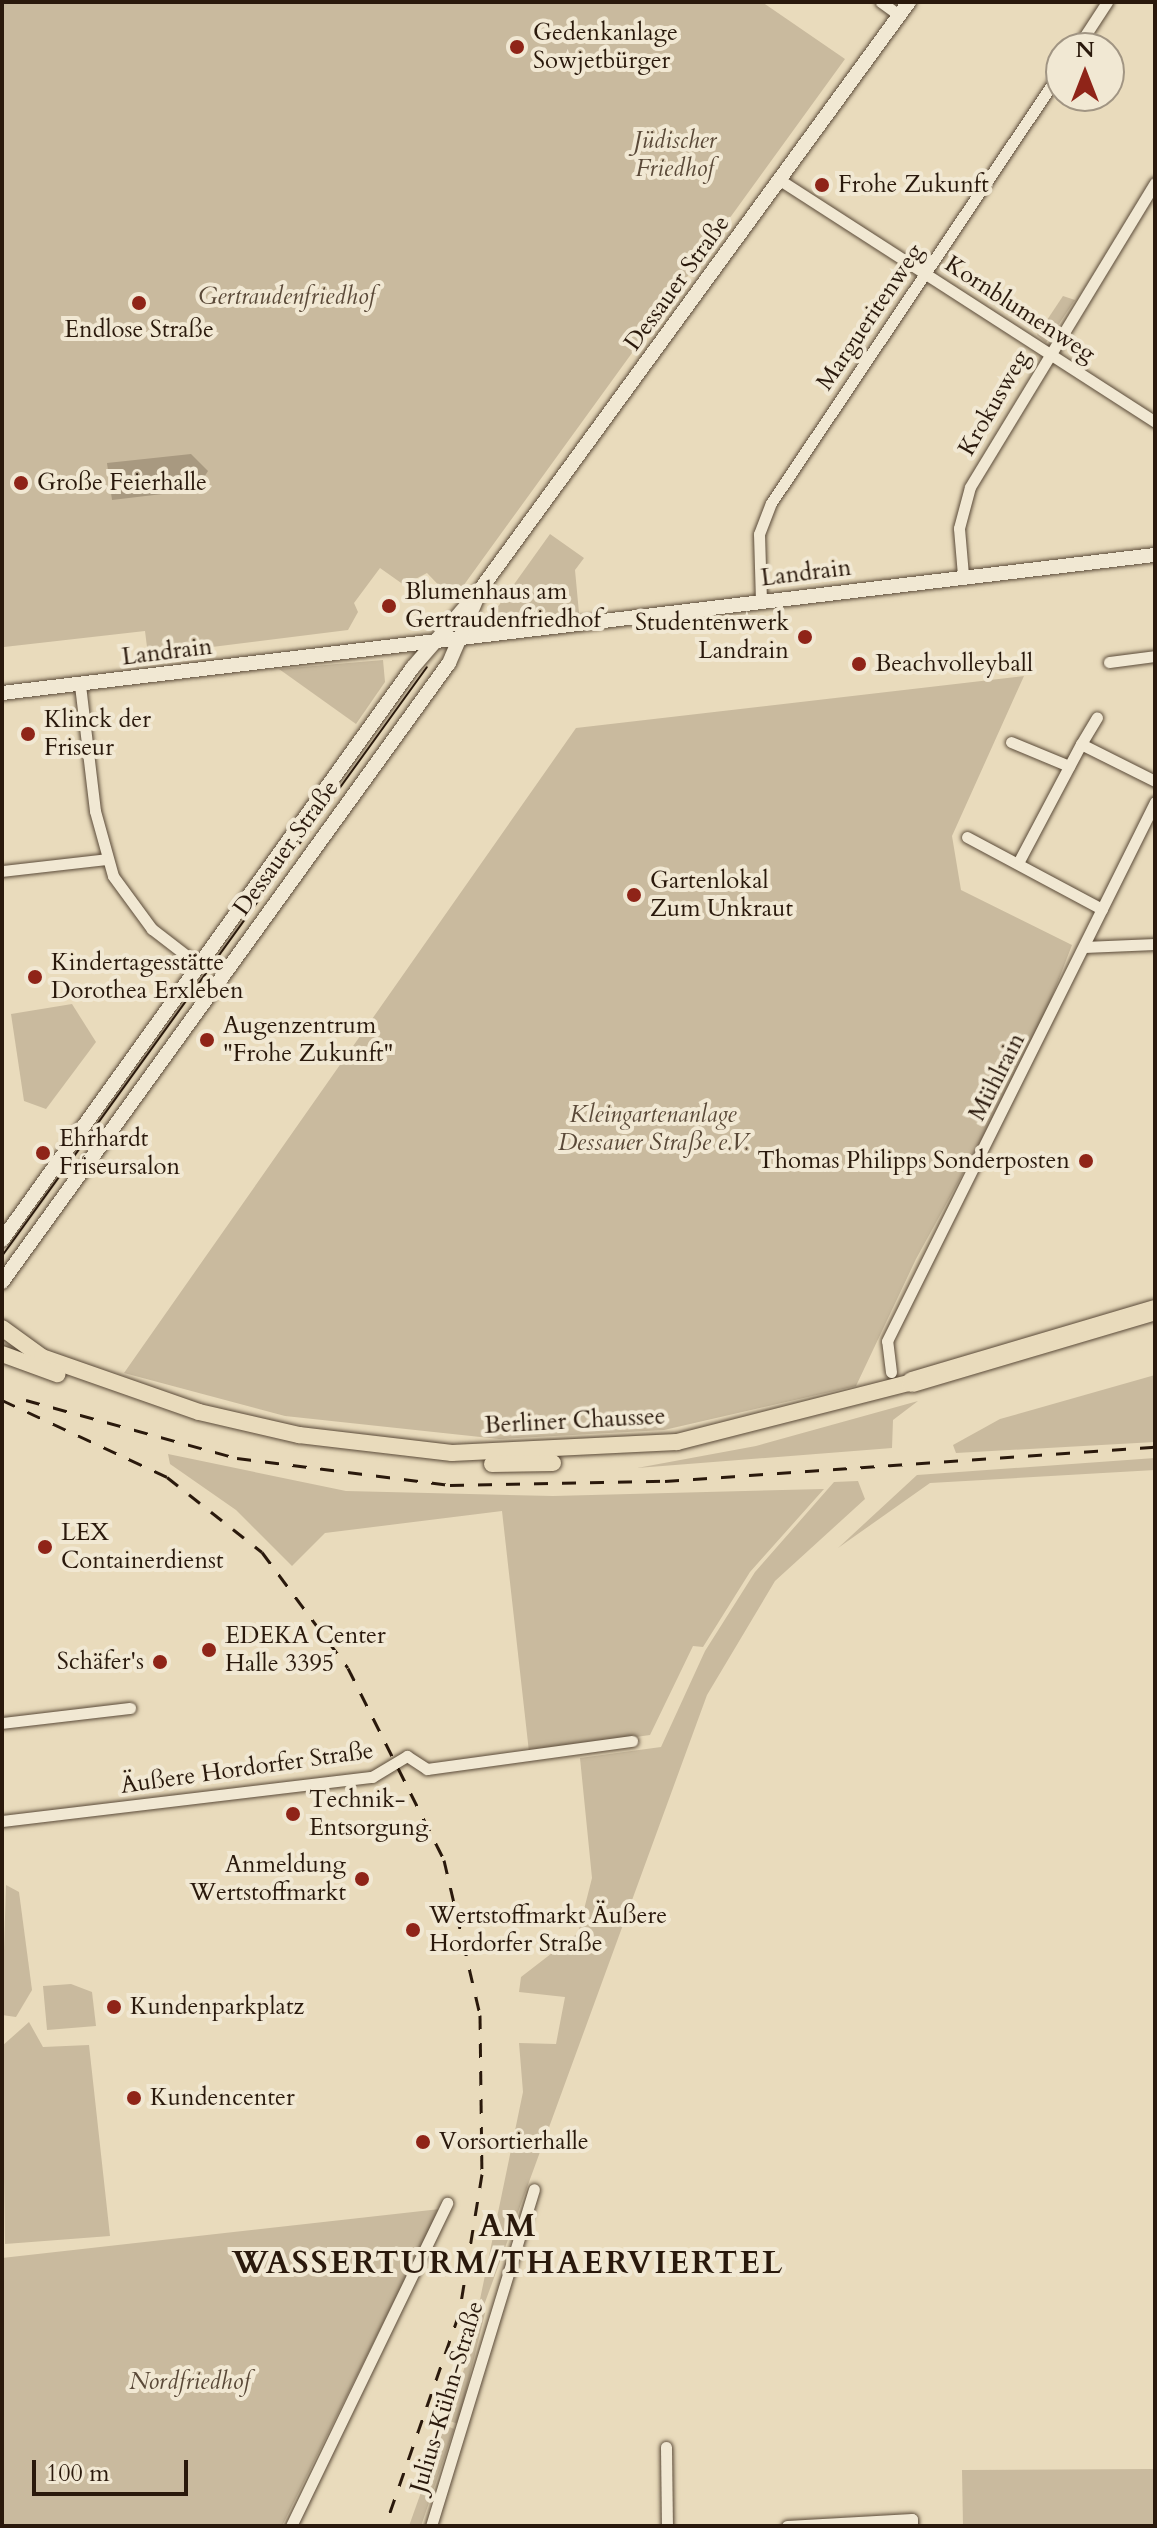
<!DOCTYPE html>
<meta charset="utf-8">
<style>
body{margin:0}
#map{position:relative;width:1157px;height:2528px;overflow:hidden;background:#e9dbbc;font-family:Cardo,serif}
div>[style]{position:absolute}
.green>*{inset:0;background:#c9ba9e}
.water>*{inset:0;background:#a89980}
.roads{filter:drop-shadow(0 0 2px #5a4a38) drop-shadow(0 0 2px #5a4a38)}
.street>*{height:11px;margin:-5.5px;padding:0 5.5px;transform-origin:5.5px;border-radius:5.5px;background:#f1e8d3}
.secondary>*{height:14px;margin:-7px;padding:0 7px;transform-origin:7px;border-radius:7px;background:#f1e8d3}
.primary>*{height:16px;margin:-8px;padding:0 8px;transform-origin:8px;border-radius:8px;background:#e9dbbc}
.highway>*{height:20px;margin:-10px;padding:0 10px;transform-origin:10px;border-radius:10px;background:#e9dbbc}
.tram>*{height:2px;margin:-1px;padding:0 1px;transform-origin:1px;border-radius:1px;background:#2a190c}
.rail>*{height:3px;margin-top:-1.5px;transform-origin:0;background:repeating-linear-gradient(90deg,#2a190c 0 14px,transparent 0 28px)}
.dots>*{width:22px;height:22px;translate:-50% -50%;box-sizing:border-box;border:4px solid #f1e8d3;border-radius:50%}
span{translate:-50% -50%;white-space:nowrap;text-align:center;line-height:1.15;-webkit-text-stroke:8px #f1e8d3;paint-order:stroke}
.poi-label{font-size:24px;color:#2a190c}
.left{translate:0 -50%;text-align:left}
.right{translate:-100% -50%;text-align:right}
.park-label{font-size:24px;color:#5a4938;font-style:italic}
.street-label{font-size:24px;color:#2a190c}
.district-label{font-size:32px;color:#2a190c;font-weight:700;letter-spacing:2px}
.frame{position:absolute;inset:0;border:4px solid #2a190c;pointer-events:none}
.north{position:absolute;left:1045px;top:32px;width:80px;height:80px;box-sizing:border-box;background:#f1e8d3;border:2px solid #a19583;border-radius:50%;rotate:0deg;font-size:22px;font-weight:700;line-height:32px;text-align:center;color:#2a190c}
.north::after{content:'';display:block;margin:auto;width:28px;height:36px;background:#8f2418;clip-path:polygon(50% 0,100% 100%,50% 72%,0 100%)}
.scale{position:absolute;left:32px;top:2460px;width:156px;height:36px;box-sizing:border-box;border:4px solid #2a190c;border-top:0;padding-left:10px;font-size:24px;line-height:28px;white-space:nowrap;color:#2a190c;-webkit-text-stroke:6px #f1e8d3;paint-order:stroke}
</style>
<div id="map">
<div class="green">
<div style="clip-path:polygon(2px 2px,762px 2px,845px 59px,453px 600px,427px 573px,404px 585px,380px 568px,354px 603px,358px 612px,348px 630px,148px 655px,145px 631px,4px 647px,2px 672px)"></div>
<div style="clip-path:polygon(1063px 296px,1075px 300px,1046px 343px,1037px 335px)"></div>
<div style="clip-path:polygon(550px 534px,584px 558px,575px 570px,579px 613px,498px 620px,497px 608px)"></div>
<div style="clip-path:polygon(383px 660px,385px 682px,356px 724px,279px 669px)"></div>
<div style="clip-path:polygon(1024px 676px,952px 836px,961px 890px,1072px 945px,1033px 1046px,916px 1259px,856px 1386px,664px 1430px,499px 1439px,285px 1416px,124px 1373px,576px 728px)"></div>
<div style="clip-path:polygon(72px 1004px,96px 1042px,46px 1109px,24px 1101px,11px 1014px)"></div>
<div style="clip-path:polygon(1155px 1375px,1155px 1442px,956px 1453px,953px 1445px,1000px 1419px)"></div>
<div style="clip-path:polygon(918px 1401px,893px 1420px,892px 1448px,637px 1468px,756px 1446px)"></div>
<div style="clip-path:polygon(168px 1454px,346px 1491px,553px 1496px,824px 1489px,750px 1572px,703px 1647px,693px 1646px,650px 1735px,529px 1752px,502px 1511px,325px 1533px,292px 1566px,236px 1510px,170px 1464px)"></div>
<div style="clip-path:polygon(1155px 1458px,1155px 1470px,930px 1483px,838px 1548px,917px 1475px)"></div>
<div style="clip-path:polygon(858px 1481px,865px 1499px,775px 1581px,707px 1695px,472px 2338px,523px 2092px,519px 2043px,556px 2044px,565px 1997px,519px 1992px,521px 1977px,578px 1933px,592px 1878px,580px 1758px,661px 1747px,705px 1651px,755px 1572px,834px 1482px)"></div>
<div style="clip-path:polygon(6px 1885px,19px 1892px,32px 1990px,16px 2017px,2px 2015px)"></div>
<div style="clip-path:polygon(71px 1984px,92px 1992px,96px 2026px,47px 2030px,43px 1986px)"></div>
<div style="clip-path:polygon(29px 2022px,43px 2047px,89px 2045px,110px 2236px,5px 2244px,2px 2046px)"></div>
<div style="clip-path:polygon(440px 2209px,282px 2526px,2px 2526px,2px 2258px)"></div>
<div style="clip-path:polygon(483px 2312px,485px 2313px,458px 2424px,447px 2420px)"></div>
<div style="clip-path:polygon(445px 2425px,454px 2429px,421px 2526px,409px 2526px)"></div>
<div style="clip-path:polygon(1155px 2469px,1155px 2526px,963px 2526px,962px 2470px)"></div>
</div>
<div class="water">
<div style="clip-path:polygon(191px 454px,208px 471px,196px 490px,112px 500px,107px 463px)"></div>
</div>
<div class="roads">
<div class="street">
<div style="left:881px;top:2px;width:22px;rotate:36deg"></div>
<div style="left:1077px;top:48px;width:55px;rotate:-56.9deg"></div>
<div style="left:780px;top:180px;width:446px;rotate:32.8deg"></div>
<div style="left:963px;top:575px;width:47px;rotate:-94.9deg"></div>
<div style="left:959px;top:528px;width:42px;rotate:-75deg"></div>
<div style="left:970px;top:487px;width:356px;rotate:-58.7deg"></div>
<div style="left:761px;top:601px;width:67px;rotate:-91.7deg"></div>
<div style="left:759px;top:534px;width:33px;rotate:-69deg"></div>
<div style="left:771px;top:503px;width:520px;rotate:-56.13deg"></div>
<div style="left:1109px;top:662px;width:46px;rotate:-7.4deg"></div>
<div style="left:80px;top:685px;width:127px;rotate:83.2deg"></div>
<div style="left:95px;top:811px;width:67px;rotate:74.5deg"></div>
<div style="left:113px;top:876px;width:66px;rotate:53.7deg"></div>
<div style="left:152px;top:929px;width:61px;rotate:37.6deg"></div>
<div style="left:1011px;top:742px;width:63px;rotate:22.5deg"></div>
<div style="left:1081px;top:744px;width:31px;rotate:-59deg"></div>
<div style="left:967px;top:837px;width:153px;rotate:28.1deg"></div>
<div style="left:1018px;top:863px;width:135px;rotate:-62.1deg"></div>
<div style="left:1081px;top:744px;width:83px;rotate:26.6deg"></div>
<div style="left:2px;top:871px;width:106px;rotate:-6.5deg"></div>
<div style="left:1084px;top:947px;width:71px;rotate:-2.4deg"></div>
<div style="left:891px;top:1372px;width:31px;rotate:-97deg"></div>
<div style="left:887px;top:1341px;width:602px;rotate:-63.56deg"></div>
<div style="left:2px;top:1723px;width:129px;rotate:-6.7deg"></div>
<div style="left:2px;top:1821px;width:373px;rotate:-6.8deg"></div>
<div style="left:372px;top:1777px;width:41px;rotate:-31deg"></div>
<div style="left:407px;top:1756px;width:24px;rotate:33deg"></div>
<div style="left:427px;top:1769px;width:207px;rotate:-7.8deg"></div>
<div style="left:666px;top:2447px;width:79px;rotate:89.3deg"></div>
<div style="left:291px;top:2526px;width:359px;rotate:-64.2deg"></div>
<div style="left:431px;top:2526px;width:352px;rotate:-73deg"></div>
<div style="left:787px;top:2526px;width:125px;rotate:-3.2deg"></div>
<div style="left:912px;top:2519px;width:7px;rotate:90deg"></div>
</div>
<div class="secondary">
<div style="left:2px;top:693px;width:1161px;rotate:-6.83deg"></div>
<div style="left:2px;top:1240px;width:705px;rotate:-54.35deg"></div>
<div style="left:413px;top:667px;width:102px;rotate:-49deg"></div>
<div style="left:480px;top:590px;width:728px;rotate:-53.89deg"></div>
<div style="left:2px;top:1282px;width:764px;rotate:-54.17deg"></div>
<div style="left:449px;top:663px;width:71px;rotate:-66.7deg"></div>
</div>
<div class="primary">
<div style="left:2px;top:1328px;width:49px;rotate:35.9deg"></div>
<div style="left:42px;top:1357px;width:166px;rotate:19.3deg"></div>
<div style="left:199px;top:1412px;width:103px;rotate:13deg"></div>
<div style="left:299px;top:1435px;width:154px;rotate:6.7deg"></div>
<div style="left:452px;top:1453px;width:225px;rotate:-2.8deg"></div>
<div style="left:677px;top:1442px;width:243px;rotate:-14.3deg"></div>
<div style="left:2px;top:1354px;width:59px;rotate:20deg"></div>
<div style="left:492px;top:1464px;width:61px;rotate:-0.9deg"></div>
</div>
<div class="highway">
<div style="left:912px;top:1382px;width:253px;rotate:-16.5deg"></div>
</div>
</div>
<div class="tram">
<div style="left:2px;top:1256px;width:726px;rotate:-54.19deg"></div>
</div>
<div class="rail">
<div style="left:2px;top:1400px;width:182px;rotate:25deg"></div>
<div style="left:167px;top:1477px;width:121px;rotate:38.3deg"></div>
<div style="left:262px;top:1552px;width:144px;rotate:53.4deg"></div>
<div style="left:348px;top:1668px;width:215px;rotate:63.4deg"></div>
<div style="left:444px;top:1860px;width:159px;rotate:76.9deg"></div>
<div style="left:480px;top:2015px;width:159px;rotate:89.3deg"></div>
<div style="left:482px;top:2174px;width:142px;rotate:99.3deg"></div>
<div style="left:459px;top:2314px;width:225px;rotate:109.2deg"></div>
<div style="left:26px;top:1400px;width:219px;rotate:15.4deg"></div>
<div style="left:237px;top:1458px;width:215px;rotate:7.2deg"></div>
<div style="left:450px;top:1485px;width:215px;rotate:-1.1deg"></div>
<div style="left:665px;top:1481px;width:491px;rotate:-4deg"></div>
</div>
<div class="dots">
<div style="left:517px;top:47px;background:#8f2418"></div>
<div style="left:822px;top:185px;background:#8f2418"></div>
<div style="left:139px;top:303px;background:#8f2418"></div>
<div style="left:21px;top:483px;background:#8f2418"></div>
<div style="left:389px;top:606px;background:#8f2418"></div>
<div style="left:805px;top:637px;background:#8f2418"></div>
<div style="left:859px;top:664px;background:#8f2418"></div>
<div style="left:28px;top:734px;background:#8f2418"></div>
<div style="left:634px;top:895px;background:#8f2418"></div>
<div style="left:35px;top:977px;background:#8f2418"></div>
<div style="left:207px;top:1040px;background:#8f2418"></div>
<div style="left:43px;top:1153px;background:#8f2418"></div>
<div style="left:1086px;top:1161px;background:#8f2418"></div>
<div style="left:45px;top:1547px;background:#8f2418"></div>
<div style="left:209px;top:1650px;background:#8f2418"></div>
<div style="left:160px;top:1662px;background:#8f2418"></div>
<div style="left:293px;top:1814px;background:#8f2418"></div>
<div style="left:362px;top:1879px;background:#8f2418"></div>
<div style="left:413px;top:1930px;background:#8f2418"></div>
<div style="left:114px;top:2007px;background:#8f2418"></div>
<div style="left:134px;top:2098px;background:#8f2418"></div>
<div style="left:423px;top:2142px;background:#8f2418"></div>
</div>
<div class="poi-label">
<span class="left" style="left:533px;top:47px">Gedenkanlage<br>Sowjetbürger</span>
<span class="left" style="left:838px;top:185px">Frohe Zukunft</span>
<span style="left:139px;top:330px">Endlose Straße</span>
<span class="left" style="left:37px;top:483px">Große Feierhalle</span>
<span class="left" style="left:405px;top:606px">Blumenhaus am<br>Gertraudenfriedhof</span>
<span class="right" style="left:789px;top:637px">Studentenwerk<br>Landrain</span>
<span class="left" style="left:875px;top:664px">Beachvolleyball</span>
<span class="left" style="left:44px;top:734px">Klinck der<br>Friseur</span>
<span class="left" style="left:650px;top:895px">Gartenlokal<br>Zum Unkraut</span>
<span class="left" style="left:51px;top:977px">Kindertagesstätte<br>Dorothea Erxleben</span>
<span class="left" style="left:223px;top:1040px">Augenzentrum<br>"Frohe Zukunft"</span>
<span class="left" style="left:59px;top:1153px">Ehrhardt<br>Friseursalon</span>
<span class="right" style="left:1070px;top:1161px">Thomas Philipps Sonderposten</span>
<span class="left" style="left:61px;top:1547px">LEX<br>Containerdienst</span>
<span class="left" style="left:225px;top:1650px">EDEKA Center<br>Halle 3395</span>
<span class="right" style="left:144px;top:1662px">Schäfer's</span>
<span class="left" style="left:309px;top:1814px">Technik-<br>Entsorgung</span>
<span class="right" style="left:346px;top:1879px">Anmeldung<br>Wertstoffmarkt</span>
<span class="left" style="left:429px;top:1930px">Wertstoffmarkt Äußere<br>Hordorfer Straße</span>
<span class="left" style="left:130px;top:2007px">Kundenparkplatz</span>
<span class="left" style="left:150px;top:2098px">Kundencenter</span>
<span class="left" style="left:439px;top:2142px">Vorsortierhalle</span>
</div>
<div class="park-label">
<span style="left:675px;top:155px">Jüdischer<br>Friedhof</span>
<span style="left:287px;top:297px">Gertraudenfriedhof</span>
<span style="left:653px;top:1129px">Kleingartenanlage<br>Dessauer Straße e.V.</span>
<span style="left:190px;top:2382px">Nordfriedhof</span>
</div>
<div class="street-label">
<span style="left:677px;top:283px;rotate:-54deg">Dessauer Straße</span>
<span style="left:1020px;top:309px;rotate:33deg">Kornblumenweg</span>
<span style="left:870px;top:317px;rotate:-56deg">Margueritenweg</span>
<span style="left:994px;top:403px;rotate:-60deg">Krokusweg</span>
<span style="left:806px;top:573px;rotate:-7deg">Landrain</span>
<span style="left:167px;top:652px;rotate:-7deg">Landrain</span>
<span style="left:286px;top:848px;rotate:-54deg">Dessauer Straße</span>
<span style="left:997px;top:1077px;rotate:-63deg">Mühlrain</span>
<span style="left:575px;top:1421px;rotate:-3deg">Berliner Chaussee</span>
<span style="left:247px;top:1768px;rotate:-8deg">Äußere Hordorfer Straße</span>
<span style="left:447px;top:2397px;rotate:-73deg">Julius-Kühn-Straße</span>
</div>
<div class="district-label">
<span style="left:508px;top:2245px">AM<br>WASSERTURM/THAERVIERTEL</span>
</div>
<div class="frame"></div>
<div class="north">N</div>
<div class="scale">100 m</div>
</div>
